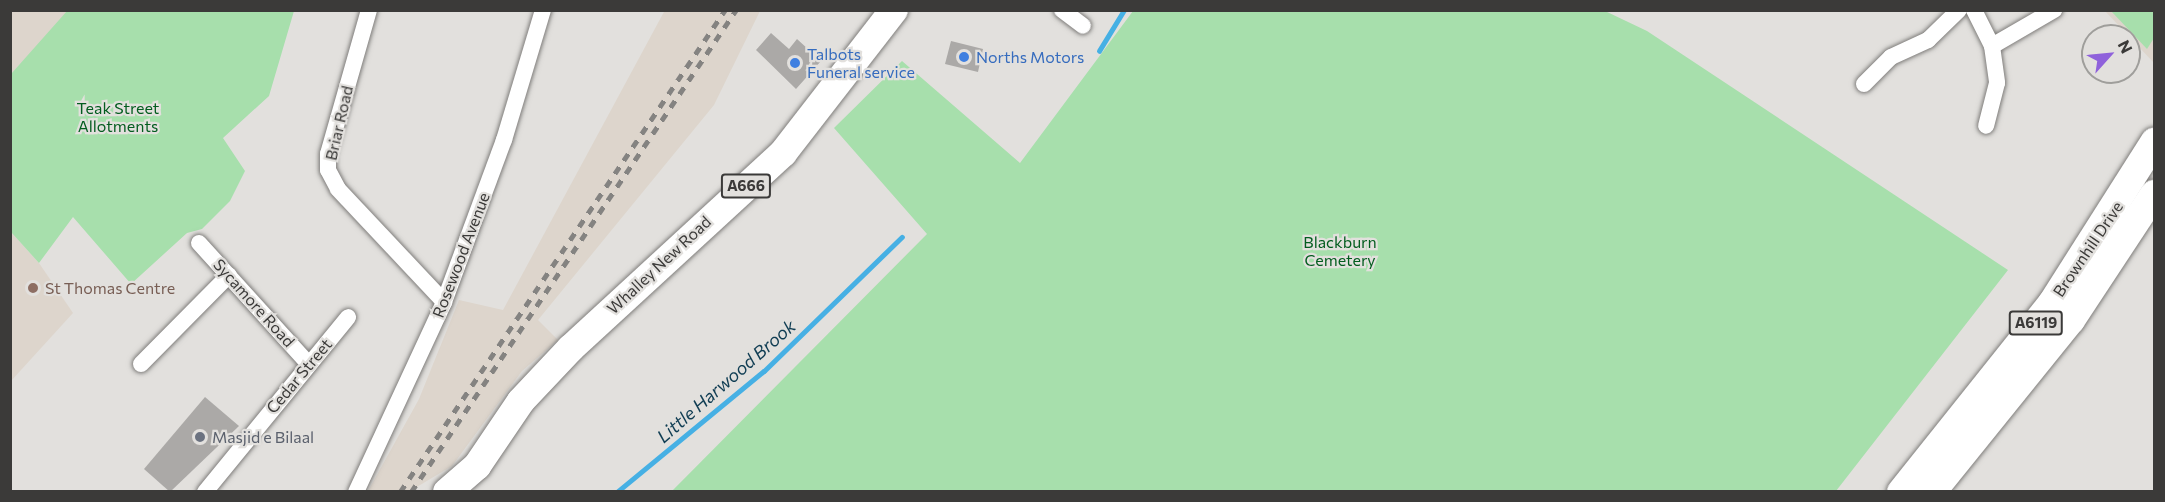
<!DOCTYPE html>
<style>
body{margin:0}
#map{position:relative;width:2165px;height:502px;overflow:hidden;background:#e2e0dd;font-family:Commissioner,sans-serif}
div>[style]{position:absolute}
.built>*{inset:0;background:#ddd5cc}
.green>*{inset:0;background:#a7dfac}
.stream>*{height:4.5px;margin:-2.25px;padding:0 2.25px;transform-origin:2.25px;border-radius:2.25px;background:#46b0e4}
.building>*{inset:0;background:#aba9a7}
.roads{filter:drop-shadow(0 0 2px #7f7d7b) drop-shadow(0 0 2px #7f7d7b)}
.street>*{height:16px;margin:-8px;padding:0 8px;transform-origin:8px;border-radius:8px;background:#fff}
.highway>*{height:28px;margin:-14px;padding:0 14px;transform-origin:14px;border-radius:14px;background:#fff}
.rail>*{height:4.5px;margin-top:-2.25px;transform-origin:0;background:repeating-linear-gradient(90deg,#848381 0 8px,transparent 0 16px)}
.dots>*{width:16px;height:16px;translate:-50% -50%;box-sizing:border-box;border:3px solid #e2e0dd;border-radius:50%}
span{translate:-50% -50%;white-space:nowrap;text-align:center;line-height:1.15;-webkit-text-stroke:4.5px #e2e0dd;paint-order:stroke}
.shield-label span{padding:2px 4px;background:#e2e0dd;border:2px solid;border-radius:4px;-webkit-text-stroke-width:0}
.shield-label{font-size:15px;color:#3b3a39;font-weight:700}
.shop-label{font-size:16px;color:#366cbe}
.left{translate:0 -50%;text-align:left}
.park-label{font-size:16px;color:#035d1f}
.street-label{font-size:16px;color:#3b3a39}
.education-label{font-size:16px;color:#785e54}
.worship-label{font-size:16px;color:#5b616d}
.water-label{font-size:18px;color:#103d53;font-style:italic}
.frame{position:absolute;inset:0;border:12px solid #3b3a39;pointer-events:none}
.north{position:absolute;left:2081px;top:24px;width:60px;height:60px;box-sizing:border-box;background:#e2e0dd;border:2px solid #9f9e9b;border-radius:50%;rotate:63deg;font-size:16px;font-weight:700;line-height:24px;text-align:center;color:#3b3a39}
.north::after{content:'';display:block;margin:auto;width:21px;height:27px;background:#8f61db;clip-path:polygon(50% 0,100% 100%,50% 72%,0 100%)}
</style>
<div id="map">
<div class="built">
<div style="clip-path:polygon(665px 10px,760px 11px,714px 105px,538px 320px,558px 340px,522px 371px,452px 466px,410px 491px,368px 491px,419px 399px,459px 300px,503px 310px)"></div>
<div style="clip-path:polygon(11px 11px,70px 11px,11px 74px)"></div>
<div style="clip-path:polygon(2105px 11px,2154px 11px,2154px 63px)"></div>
<div style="clip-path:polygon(11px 232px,39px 263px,73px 313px,11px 381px)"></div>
</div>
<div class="green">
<div style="clip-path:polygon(67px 11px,294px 11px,269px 96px,223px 138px,245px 171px,230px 201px,202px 229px,187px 233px,131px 284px,73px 217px,39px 263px,11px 232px,11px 74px)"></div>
<div style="clip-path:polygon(1133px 11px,1605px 11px,1647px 31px,2008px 270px,1836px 491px,672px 491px,927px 234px,834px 128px,902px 61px,1020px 163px)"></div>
<div style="clip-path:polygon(2111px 11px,2154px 11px,2154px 38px,2147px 49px)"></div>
</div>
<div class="stream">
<div style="left:1099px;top:51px;width:48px;rotate:-58.6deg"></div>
<div style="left:617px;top:492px;width:190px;rotate:-39.5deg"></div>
<div style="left:764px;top:371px;width:192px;rotate:-44.2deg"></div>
</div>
<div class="building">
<div style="clip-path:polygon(771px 33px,789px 49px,797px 39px,821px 61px,796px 89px,756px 50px)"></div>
<div style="clip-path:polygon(951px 41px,983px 49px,978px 72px,945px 64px)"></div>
<div style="clip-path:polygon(205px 397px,239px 426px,170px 492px,144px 469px)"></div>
</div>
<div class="roads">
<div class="street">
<div style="left:369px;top:10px;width:150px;rotate:105.9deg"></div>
<div style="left:328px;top:154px;width:16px;rotate:90deg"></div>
<div style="left:328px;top:170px;width:21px;rotate:62deg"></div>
<div style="left:338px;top:189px;width:155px;rotate:46.8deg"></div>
<div style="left:1062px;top:10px;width:26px;rotate:37deg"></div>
<div style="left:1974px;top:10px;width:40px;rotate:63.4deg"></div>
<div style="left:1992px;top:46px;width:37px;rotate:82deg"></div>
<div style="left:1997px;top:83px;width:44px;rotate:104.3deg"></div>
<div style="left:1992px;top:46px;width:72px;rotate:-30.1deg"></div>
<div style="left:1864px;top:84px;width:38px;rotate:-45deg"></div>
<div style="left:1891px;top:57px;width:41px;rotate:-24.7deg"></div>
<div style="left:1928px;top:40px;width:43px;rotate:-44.1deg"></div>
<div style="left:199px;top:243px;width:162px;rotate:47.8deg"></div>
<div style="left:141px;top:364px;width:125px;rotate:-45.3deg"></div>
<div style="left:205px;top:492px;width:226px;rotate:-50.7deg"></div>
<div style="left:356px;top:492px;width:209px;rotate:-65.1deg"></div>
<div style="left:444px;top:302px;width:173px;rotate:-69.7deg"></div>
<div style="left:504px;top:140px;width:136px;rotate:-73.3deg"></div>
</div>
<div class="highway">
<div style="left:447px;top:492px;width:40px;rotate:-41deg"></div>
<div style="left:477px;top:466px;width:78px;rotate:-55.9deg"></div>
<div style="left:521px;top:401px;width:73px;rotate:-46.7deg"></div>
<div style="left:571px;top:348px;width:288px;rotate:-42.6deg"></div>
<div style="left:783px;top:153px;width:181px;rotate:-52.2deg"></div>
<div style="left:1901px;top:492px;width:242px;rotate:-51.4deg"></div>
<div style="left:2052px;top:303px;width:191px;rotate:-57.6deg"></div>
<div style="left:1932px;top:492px;width:221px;rotate:-51.1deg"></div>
<div style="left:2071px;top:320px;width:151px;rotate:-56.6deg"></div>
</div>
</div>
<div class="rail">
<div style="left:400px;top:492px;width:581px;rotate:-56.01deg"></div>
<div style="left:411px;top:492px;width:581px;rotate:-56.01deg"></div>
</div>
<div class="dots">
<div style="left:964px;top:57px;background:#3f7fe0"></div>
<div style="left:795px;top:63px;background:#3f7fe0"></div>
<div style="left:33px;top:288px;background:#8d6e63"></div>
<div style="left:200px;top:437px;background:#6b7280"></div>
</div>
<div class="shield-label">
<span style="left:746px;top:186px">A666</span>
<span style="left:2036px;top:323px">A6119</span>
</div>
<div class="shop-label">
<span class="left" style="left:807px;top:63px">Talbots<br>Funeral service</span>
<span class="left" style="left:976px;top:57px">Norths Motors</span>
</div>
<div class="park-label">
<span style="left:118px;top:117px">Teak Street<br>Allotments</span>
<span style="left:1340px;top:251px">Blackburn<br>Cemetery</span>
</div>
<div class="street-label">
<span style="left:339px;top:123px;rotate:-77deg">Briar Road</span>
<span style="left:2088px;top:249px;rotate:-56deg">Brownhill Drive</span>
<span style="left:461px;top:255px;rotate:-69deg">Rosewood Avenue</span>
<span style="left:659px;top:265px;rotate:-43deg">Whalley New Road</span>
<span style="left:254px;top:303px;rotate:48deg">Sycamore Road</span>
<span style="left:299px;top:376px;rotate:-50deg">Cedar Street</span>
</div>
<div class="education-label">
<span class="left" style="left:45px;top:288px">St Thomas Centre</span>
</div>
<div class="worship-label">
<span class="left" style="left:212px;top:437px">Masjid e Bilaal</span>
</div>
<div class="water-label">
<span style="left:726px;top:381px;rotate:-41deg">Little Harwood Brook</span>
</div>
<div class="frame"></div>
<div class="north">N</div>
</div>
